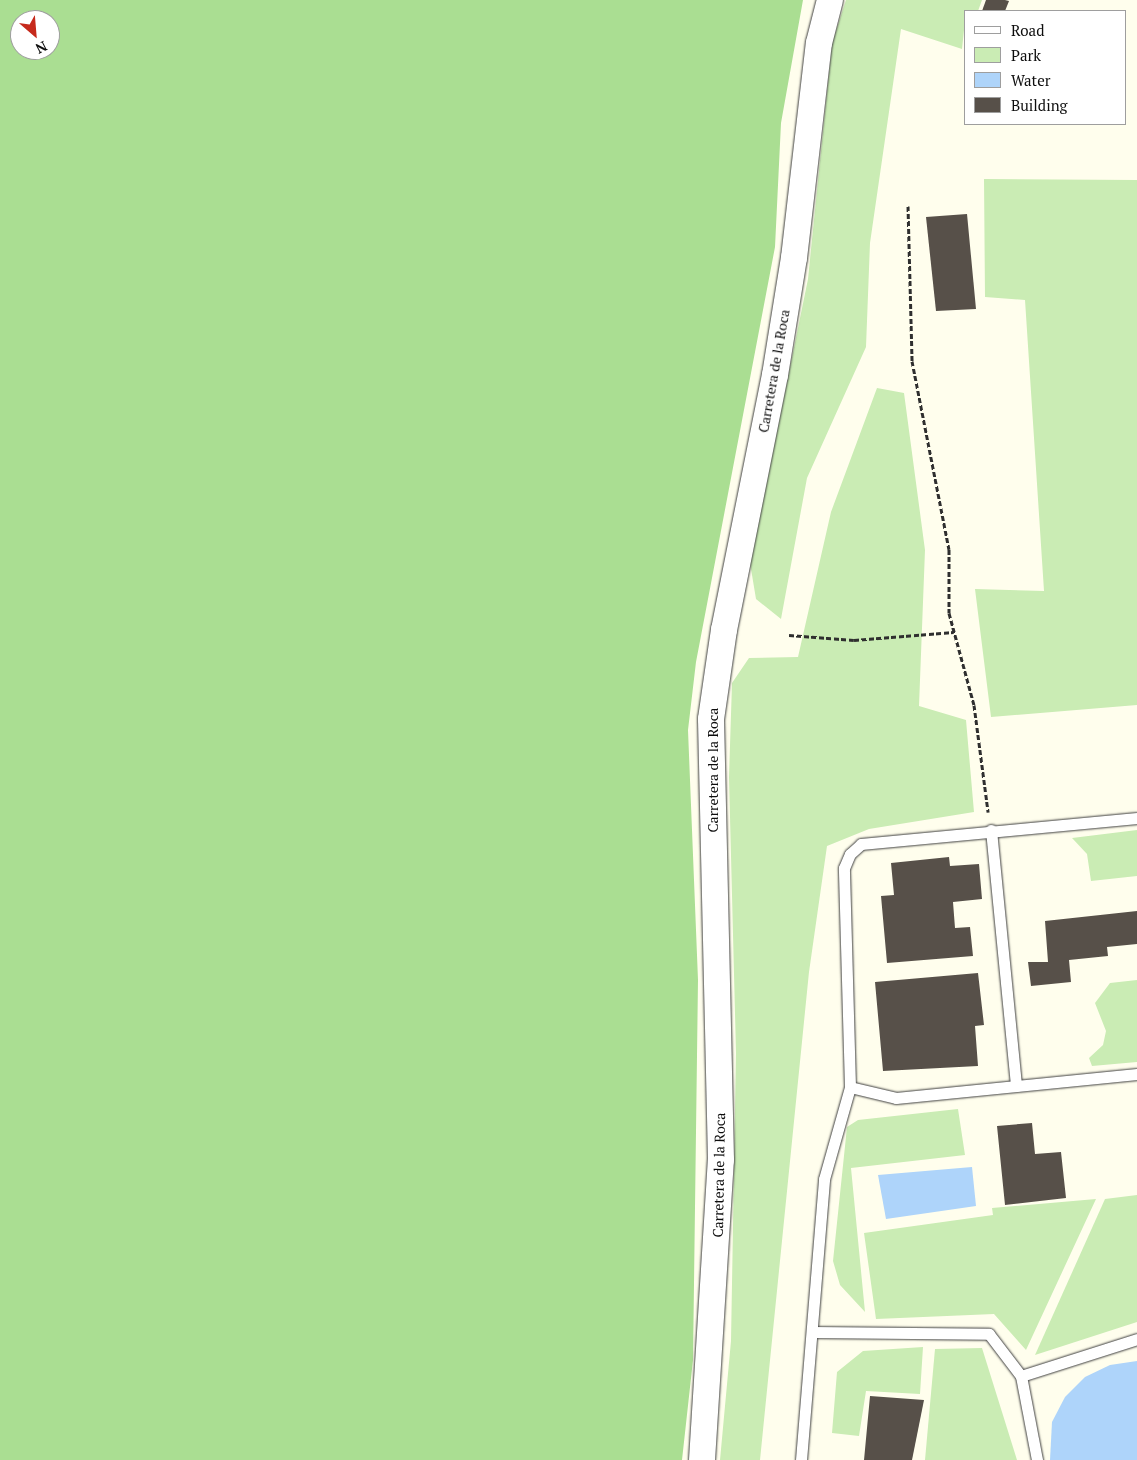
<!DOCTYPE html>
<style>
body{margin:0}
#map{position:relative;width:1137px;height:1460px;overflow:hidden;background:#fffeed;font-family:"PT Serif",serif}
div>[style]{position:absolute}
.green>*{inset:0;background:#caecb4}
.forest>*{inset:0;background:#aade92}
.water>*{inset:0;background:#aed4fa}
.building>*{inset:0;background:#575049}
.path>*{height:3px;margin-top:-1.5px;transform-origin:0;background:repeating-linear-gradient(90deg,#2f2f2f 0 5px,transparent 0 7.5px)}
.roads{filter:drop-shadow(0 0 1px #404040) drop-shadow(0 0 1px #404040)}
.service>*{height:11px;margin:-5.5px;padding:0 5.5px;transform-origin:5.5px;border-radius:5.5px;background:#fff}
.tertiary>*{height:26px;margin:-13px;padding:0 13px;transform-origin:13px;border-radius:13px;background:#fff}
span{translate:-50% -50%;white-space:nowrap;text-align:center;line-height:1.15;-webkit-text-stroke:5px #fff;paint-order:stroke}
.street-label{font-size:14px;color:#0d0d0d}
.legend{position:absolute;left:964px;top:10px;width:162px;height:115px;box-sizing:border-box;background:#fff;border:1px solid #9e9e9e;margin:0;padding:6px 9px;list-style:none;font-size:15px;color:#0d0d0d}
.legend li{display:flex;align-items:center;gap:10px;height:25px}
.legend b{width:25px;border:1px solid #9e9e9e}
.north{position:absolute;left:10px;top:10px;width:50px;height:50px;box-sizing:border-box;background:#fff;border:1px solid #9e9e9e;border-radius:50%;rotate:153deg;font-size:14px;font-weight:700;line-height:20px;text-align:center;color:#0d0d0d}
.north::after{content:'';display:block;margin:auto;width:18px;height:22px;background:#c62a1c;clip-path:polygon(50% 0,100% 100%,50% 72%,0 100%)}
</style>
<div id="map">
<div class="green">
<div style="clip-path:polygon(846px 0,982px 0,978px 11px,966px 11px,962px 49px,901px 29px,870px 243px,866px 347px,807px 478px,781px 619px,756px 599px,750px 563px,808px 279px,832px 43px)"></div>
<div style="clip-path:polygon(984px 179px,1137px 180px,1137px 705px,991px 717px,975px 589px,1044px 591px,1025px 300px,985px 297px)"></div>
<div style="clip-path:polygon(877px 388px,904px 393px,925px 550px,919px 706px,966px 720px,974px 812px,869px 829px,827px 846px,809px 972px,760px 1460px,720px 1460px,731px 1341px,736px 1053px,729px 777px,732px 683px,749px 658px,798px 657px,831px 512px)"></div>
<div style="clip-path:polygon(1137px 830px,1137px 876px,1091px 881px,1087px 854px,1072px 838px)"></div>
<div style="clip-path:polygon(1137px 980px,1137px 1062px,1092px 1066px,1089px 1058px,1103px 1045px,1106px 1031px,1095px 1003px,1110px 983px)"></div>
<div style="clip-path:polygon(958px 1109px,965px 1155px,851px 1168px,865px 1312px,840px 1285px,833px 1261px,847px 1127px,858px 1120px)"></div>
<div style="clip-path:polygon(1137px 1195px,1137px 1322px,1035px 1355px,1105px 1199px)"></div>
<div style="clip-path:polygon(1096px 1199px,1026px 1350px,994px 1314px,876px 1319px,864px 1233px,993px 1215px,992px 1208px)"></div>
<div style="clip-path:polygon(923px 1347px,920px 1394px,866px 1391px,859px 1436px,832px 1433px,837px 1372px,863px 1351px)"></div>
<div style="clip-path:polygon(982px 1348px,1017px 1460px,925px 1460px,935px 1349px)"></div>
</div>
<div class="forest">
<div style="clip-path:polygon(evenodd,0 0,803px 0,781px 123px,775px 247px,696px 662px,688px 730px,698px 980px,693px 1360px,682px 1460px,0 1460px,0 0,20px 20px,50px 20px,50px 50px,20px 50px,20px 20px)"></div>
</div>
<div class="water">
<div style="clip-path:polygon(972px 1167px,976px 1206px,886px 1219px,878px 1175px)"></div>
<div style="clip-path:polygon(1137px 1361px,1137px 1460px,1050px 1460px,1052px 1422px,1065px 1397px,1085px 1377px,1110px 1365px)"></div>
</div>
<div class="building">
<div style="clip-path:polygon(986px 0,1005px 0,1009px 1px,1005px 11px,982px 11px)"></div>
<div style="clip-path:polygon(967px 214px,976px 309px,936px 311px,926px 217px)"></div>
<div style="clip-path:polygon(949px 857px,950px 866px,979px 864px,982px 899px,953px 902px,955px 928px,970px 927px,973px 956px,887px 963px,881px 896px,894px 895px,891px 863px)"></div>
<div style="clip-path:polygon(1137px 911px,1137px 944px,1107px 947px,1108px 956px,1069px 960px,1071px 982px,1031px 986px,1028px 962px,1048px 962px,1045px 921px)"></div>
<div style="clip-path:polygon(978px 973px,984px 1025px,975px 1026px,978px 1066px,883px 1071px,875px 982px)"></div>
<div style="clip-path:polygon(1032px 1123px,1035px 1154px,1061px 1152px,1066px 1198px,1005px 1205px,997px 1126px)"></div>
<div style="clip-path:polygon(870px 1396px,924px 1400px,912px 1460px,864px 1460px)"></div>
</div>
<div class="path">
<div style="left:908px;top:206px;width:155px;rotate:88.5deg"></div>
<div style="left:912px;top:361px;width:192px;rotate:78.9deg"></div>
<div style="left:949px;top:549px;width:64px;rotate:90deg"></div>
<div style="left:949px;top:613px;width:95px;rotate:74.8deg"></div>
<div style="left:974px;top:705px;width:108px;rotate:82.5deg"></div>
<div style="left:789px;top:635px;width:65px;rotate:4.4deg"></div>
<div style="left:854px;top:640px;width:100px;rotate:-4.6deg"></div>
</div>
<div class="roads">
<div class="service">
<div style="left:991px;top:830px;width:257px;rotate:84.4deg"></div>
<div style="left:850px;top:1087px;width:47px;rotate:13.4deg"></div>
<div style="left:896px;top:1098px;width:242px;rotate:-5.7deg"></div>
<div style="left:812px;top:1332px;width:177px;rotate:0.6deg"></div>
<div style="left:989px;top:1334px;width:53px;rotate:52.7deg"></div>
<div style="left:1021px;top:1376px;width:122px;rotate:-17.7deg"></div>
<div style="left:1021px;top:1376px;width:86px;rotate:79.2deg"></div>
<div style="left:801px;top:1460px;width:282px;rotate:-85.3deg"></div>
<div style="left:824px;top:1179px;width:96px;rotate:-74.2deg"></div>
<div style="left:850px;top:1087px;width:219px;rotate:-91.6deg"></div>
<div style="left:844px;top:868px;width:15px;rotate:-67deg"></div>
<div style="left:850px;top:854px;width:15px;rotate:-42deg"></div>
<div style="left:861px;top:844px;width:277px;rotate:-5.4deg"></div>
</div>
<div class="tertiary">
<div style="left:702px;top:1460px;width:301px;rotate:-86.4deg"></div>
<div style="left:721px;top:1160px;width:441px;rotate:-91.3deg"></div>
<div style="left:711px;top:719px;width:90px;rotate:-81.7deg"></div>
<div style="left:724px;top:630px;width:260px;rotate:-78.7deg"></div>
<div style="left:775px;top:375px;width:119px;rotate:-80.8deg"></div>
<div style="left:794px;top:258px;width:216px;rotate:-83.4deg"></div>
<div style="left:819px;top:43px;width:44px;rotate:-75.7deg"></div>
</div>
</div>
<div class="street-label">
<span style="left:774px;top:371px;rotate:-80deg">Carretera de la Roca</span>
<span style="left:713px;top:770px;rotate:-90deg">Carretera de la Roca</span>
<span style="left:719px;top:1175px;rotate:-89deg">Carretera de la Roca</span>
</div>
<ul class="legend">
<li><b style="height:6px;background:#fff"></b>Road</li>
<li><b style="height:14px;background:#caecb4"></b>Park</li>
<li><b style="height:14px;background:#aed4fa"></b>Water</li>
<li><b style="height:14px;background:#575049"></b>Building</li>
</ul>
<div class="north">N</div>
</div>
